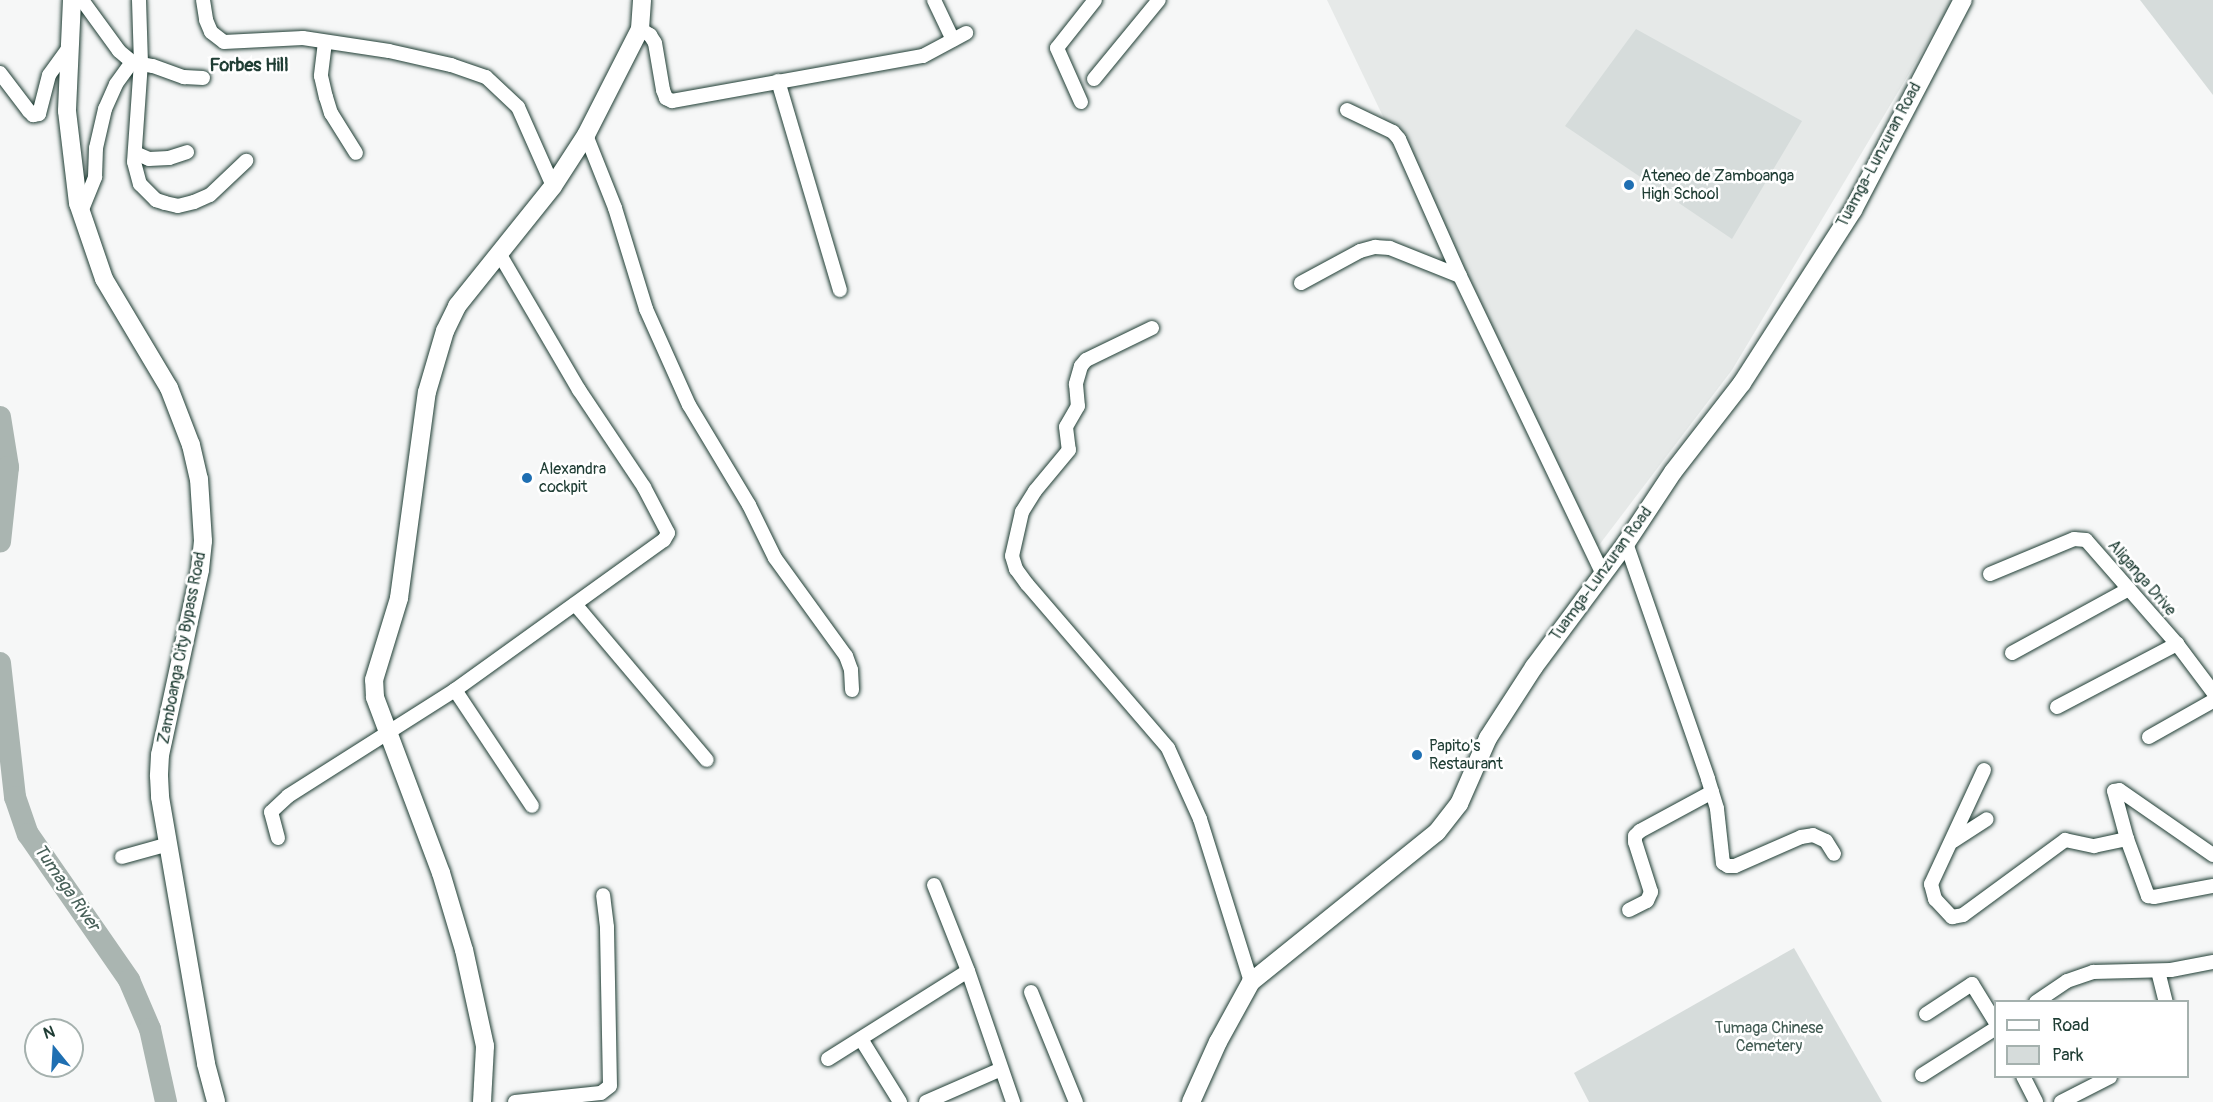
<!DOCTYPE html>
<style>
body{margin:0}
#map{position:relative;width:2213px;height:1102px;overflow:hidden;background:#f6f7f7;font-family:Pangolin,sans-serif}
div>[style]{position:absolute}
.built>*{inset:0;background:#e6e9e8}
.green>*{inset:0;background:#d6dcdb}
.river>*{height:22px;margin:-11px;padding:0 11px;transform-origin:11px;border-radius:11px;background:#aab5b1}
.roads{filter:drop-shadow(0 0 2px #1f3d34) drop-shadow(0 0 2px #1f3d34)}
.street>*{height:14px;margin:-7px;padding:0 7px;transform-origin:7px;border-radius:7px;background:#fff}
.secondary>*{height:18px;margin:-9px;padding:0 9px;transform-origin:9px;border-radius:9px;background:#fff}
.dots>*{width:16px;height:16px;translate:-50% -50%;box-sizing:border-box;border:3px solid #fff;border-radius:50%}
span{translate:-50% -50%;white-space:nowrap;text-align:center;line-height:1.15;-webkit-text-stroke:5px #fff;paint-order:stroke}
.street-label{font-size:16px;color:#1f3d34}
.poi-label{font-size:16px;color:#1f3d34}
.left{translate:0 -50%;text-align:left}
.park-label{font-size:16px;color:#445d55}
.neighbourhood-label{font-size:18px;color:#1f3d34;font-weight:700}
.water-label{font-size:18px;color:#49615a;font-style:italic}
.legend{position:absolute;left:1994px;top:1000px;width:195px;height:78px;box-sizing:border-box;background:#fff;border:2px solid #a5b1ae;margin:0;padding:8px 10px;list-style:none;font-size:18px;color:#1f3d34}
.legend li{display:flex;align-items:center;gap:12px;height:30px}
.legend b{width:30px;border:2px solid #a5b1ae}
.north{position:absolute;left:24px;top:1018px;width:60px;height:60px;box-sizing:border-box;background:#fff;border:2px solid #a5b1ae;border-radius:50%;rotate:342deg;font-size:16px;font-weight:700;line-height:24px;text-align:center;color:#1f3d34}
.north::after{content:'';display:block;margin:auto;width:21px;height:27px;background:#1f6fb2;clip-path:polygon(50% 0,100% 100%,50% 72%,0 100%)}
</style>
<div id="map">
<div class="built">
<div style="clip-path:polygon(1327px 0,1953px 0,1732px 370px,1593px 553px)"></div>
</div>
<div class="green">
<div style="clip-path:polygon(2140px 0,2213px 0,2213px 95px)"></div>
<div style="clip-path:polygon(1636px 29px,1802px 121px,1732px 239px,1565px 126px)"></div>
<div style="clip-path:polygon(1794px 948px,1882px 1102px,1589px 1102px,1574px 1073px)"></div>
</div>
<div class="river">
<div style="left:0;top:417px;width:51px;rotate:80.9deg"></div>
<div style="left:8px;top:467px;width:75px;rotate:96.1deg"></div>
<div style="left:0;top:663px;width:135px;rotate:83.6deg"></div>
<div style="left:15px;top:797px;width:39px;rotate:71deg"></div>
<div style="left:28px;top:834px;width:178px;rotate:55.3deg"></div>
<div style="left:129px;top:980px;width:53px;rotate:66.8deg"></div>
<div style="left:150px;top:1029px;width:75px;rotate:77.6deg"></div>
</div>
<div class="roads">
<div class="street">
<div style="left:82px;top:0;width:63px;rotate:54deg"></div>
<div style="left:119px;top:51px;width:17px;rotate:40deg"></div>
<div style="left:132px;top:62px;width:21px;rotate:11deg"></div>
<div style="left:153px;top:66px;width:33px;rotate:20deg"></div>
<div style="left:184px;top:77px;width:19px;rotate:3deg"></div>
<div style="left:139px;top:0;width:62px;rotate:88.2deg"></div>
<div style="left:141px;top:62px;width:100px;rotate:94deg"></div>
<div style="left:134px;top:162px;width:23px;rotate:75deg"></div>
<div style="left:140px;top:184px;width:23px;rotate:45deg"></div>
<div style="left:156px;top:200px;width:9px;rotate:18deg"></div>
<div style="left:165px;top:203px;width:13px;rotate:13deg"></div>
<div style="left:178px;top:206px;width:16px;rotate:-14deg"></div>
<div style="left:194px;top:202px;width:17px;rotate:-24deg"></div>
<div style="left:210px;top:195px;width:50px;rotate:-43.4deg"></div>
<div style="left:203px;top:0;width:20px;rotate:81deg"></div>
<div style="left:206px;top:20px;width:13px;rotate:67deg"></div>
<div style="left:211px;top:32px;width:16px;rotate:38deg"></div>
<div style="left:224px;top:42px;width:79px;rotate:-2.9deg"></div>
<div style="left:303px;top:38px;width:87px;rotate:8.6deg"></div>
<div style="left:389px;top:51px;width:64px;rotate:12.7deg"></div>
<div style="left:451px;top:65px;width:37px;rotate:19deg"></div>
<div style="left:486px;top:77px;width:44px;rotate:43.2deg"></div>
<div style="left:518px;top:107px;width:86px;rotate:66.1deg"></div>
<div style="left:934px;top:0;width:44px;rotate:64.6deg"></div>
<div style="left:640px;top:29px;width:12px;rotate:31deg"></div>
<div style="left:650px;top:35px;width:9px;rotate:58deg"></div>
<div style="left:655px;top:43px;width:48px;rotate:80.3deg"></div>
<div style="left:663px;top:90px;width:9px;rotate:69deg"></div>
<div style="left:666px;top:98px;width:7px;rotate:27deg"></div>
<div style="left:672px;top:101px;width:255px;rotate:-10.2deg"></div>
<div style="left:923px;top:56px;width:49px;rotate:-28.1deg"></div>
<div style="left:325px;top:42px;width:34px;rotate:97deg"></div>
<div style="left:321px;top:76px;width:22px;rotate:77deg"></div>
<div style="left:326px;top:97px;width:17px;rotate:73deg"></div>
<div style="left:331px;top:113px;width:47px;rotate:58deg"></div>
<div style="left:0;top:73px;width:48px;rotate:52.7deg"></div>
<div style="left:29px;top:111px;width:6px;rotate:45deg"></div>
<div style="left:33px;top:115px;width:6px;rotate:-9deg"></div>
<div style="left:39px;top:114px;width:40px;rotate:-75.6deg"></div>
<div style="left:49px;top:75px;width:36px;rotate:-54deg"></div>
<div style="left:1094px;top:79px;width:102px;rotate:-50.6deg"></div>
<div style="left:778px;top:81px;width:218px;rotate:73.5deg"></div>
<div style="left:1081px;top:102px;width:59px;rotate:-114deg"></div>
<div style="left:1057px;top:48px;width:61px;rotate:-51.6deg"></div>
<div style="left:1347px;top:110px;width:51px;rotate:25.6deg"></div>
<div style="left:1393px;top:132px;width:9px;rotate:49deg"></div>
<div style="left:1399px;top:139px;width:150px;rotate:66deg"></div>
<div style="left:1460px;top:276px;width:331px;rotate:64.4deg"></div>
<div style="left:586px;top:135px;width:79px;rotate:68.3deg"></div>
<div style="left:615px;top:208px;width:106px;rotate:72.9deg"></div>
<div style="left:646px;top:309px;width:105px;rotate:65.9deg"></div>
<div style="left:689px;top:405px;width:117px;rotate:59deg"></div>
<div style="left:749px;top:505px;width:59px;rotate:63.9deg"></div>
<div style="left:775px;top:558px;width:121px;rotate:54.1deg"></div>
<div style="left:846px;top:656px;width:15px;rotate:70deg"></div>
<div style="left:851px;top:670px;width:20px;rotate:87deg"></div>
<div style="left:135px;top:153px;width:15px;rotate:23deg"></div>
<div style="left:149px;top:159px;width:20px;rotate:-3deg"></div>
<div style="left:169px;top:158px;width:19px;rotate:-18deg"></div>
<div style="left:81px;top:212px;width:38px;rotate:-68deg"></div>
<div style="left:95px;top:177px;width:29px;rotate:-88deg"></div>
<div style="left:96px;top:148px;width:40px;rotate:-77deg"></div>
<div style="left:105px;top:109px;width:27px;rotate:-66deg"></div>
<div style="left:116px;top:84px;width:27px;rotate:-54deg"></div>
<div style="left:1301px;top:283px;width:67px;rotate:-28.5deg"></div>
<div style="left:1360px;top:251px;width:16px;rotate:-15deg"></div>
<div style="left:1375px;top:247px;width:15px;rotate:4deg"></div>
<div style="left:1390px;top:248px;width:75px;rotate:21.8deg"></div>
<div style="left:1152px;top:328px;width:73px;rotate:154.1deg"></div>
<div style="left:1086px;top:360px;width:8px;rotate:130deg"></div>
<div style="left:1081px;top:366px;width:19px;rotate:106deg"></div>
<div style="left:1076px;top:384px;width:22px;rotate:85deg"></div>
<div style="left:1078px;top:406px;width:24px;rotate:120deg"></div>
<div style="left:1066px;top:427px;width:23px;rotate:83deg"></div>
<div style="left:1069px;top:450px;width:53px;rotate:129.7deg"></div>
<div style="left:1035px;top:491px;width:25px;rotate:122deg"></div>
<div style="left:1022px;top:512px;width:45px;rotate:102.8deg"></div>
<div style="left:1012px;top:556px;width:14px;rotate:73deg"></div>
<div style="left:1016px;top:569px;width:19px;rotate:54deg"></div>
<div style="left:1027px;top:584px;width:216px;rotate:49.3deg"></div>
<div style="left:1168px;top:748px;width:78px;rotate:65.7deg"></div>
<div style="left:1200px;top:819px;width:171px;rotate:72.6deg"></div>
<div style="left:1626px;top:543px;width:250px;rotate:70.8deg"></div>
<div style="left:1708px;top:779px;width:31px;rotate:73deg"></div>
<div style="left:1717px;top:809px;width:54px;rotate:83.7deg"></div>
<div style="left:1723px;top:863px;width:6px;rotate:31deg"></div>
<div style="left:1728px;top:866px;width:7px"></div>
<div style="left:1735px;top:866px;width:72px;rotate:-23.7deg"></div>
<div style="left:1801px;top:837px;width:12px;rotate:-9deg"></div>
<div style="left:1813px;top:835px;width:14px;rotate:25deg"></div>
<div style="left:1826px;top:841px;width:15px;rotate:58deg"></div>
<div style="left:1990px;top:574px;width:91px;rotate:-22.6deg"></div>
<div style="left:2074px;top:539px;width:12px;rotate:5deg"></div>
<div style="left:2086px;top:540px;width:138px;rotate:48.8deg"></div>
<div style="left:2177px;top:644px;width:60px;rotate:53.1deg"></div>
<div style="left:575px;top:604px;width:204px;rotate:49.8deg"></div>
<div style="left:2012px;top:653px;width:133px;rotate:-28.7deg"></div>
<div style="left:455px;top:690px;width:139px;rotate:56.4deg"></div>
<div style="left:2057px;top:707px;width:136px;rotate:-27.7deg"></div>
<div style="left:2149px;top:737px;width:73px;rotate:-29.4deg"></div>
<div style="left:1984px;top:770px;width:126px;rotate:114.9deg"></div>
<div style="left:1931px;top:884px;width:16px;rotate:75deg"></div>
<div style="left:1935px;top:899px;width:25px;rotate:47deg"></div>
<div style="left:1952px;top:917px;width:11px;rotate:-10deg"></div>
<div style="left:1963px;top:915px;width:127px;rotate:-36.3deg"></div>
<div style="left:2065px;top:840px;width:30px;rotate:12deg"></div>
<div style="left:2094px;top:846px;width:34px;rotate:-12deg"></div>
<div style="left:278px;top:838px;width:27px;rotate:-105deg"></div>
<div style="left:271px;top:812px;width:23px;rotate:-43deg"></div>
<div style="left:288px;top:796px;width:198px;rotate:-32.4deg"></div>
<div style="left:455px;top:690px;width:257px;rotate:-35.7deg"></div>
<div style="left:664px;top:540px;width:8px;rotate:-60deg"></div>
<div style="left:668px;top:533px;width:52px;rotate:-117.6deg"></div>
<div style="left:644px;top:487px;width:117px;rotate:-123.8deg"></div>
<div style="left:579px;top:390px;width:156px;rotate:-120.3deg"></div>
<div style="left:1953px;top:841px;width:40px;rotate:-32.9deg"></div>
<div style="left:2213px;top:855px;width:114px;rotate:-145.3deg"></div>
<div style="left:2119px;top:790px;width:5px;rotate:169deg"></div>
<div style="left:2114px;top:791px;width:50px;rotate:74.8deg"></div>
<div style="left:2127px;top:839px;width:61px;rotate:69.8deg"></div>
<div style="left:2148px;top:896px;width:6px;rotate:9deg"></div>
<div style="left:2154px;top:897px;width:60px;rotate:-10.6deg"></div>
<div style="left:122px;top:857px;width:49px;rotate:-15.5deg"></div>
<div style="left:934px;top:885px;width:92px;rotate:68.4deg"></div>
<div style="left:968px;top:971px;width:139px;rotate:71deg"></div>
<div style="left:1629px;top:910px;width:20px;rotate:-27deg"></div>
<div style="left:1647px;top:901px;width:10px;rotate:-66deg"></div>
<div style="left:1651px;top:892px;width:52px;rotate:-107.7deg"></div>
<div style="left:1635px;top:842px;width:6px;rotate:-90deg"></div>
<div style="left:1635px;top:836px;width:7px;rotate:-45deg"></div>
<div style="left:1640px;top:831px;width:82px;rotate:-28.4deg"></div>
<div style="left:2158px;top:971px;width:32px;rotate:76deg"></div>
<div style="left:1031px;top:992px;width:119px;rotate:67.8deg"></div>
<div style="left:2036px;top:1002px;width:37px;rotate:-34deg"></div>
<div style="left:2067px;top:981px;width:28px;rotate:-19deg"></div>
<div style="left:2093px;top:972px;width:78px;rotate:-1.5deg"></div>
<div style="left:2171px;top:970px;width:43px;rotate:-10.8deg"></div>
<div style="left:1926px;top:1014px;width:55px;rotate:-33.1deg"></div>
<div style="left:1972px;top:984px;width:46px;rotate:58.4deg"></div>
<div style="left:861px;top:1039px;width:74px;rotate:58.2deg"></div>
<div style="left:828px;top:1059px;width:165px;rotate:-32.2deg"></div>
<div style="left:1922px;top:1075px;width:88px;rotate:-32.4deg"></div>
<div style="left:2023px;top:1076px;width:29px;rotate:63deg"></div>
<div style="left:515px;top:1102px;width:86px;rotate:-6deg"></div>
<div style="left:601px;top:1093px;width:11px;rotate:-38deg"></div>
<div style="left:610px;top:1086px;width:159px;rotate:-91.1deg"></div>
<div style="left:607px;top:927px;width:32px;rotate:-97deg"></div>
<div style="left:926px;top:1102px;width:82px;rotate:-23.7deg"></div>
<div style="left:2061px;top:1102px;width:55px;rotate:-27deg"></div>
</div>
<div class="secondary">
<div style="left:72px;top:0;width:111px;rotate:92.6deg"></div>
<div style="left:67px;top:111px;width:93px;rotate:83.2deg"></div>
<div style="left:78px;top:203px;width:80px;rotate:71.1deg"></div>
<div style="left:104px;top:279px;width:127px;rotate:59.2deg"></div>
<div style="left:169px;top:388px;width:61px;rotate:68.9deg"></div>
<div style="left:191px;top:445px;width:35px;rotate:77deg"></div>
<div style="left:199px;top:479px;width:62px;rotate:86.3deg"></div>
<div style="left:203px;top:541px;width:29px;rotate:96deg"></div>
<div style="left:200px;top:570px;width:189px;rotate:102.2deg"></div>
<div style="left:160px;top:755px;width:21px;rotate:93deg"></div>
<div style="left:159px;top:776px;width:21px;rotate:87deg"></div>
<div style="left:160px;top:797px;width:271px;rotate:80.2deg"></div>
<div style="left:206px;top:1064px;width:39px;rotate:75deg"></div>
<div style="left:482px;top:1102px;width:56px;rotate:-86.9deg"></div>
<div style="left:485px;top:1046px;width:98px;rotate:-102.3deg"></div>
<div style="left:464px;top:950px;width:80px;rotate:-106.6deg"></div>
<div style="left:441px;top:873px;width:188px;rotate:-110.6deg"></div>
<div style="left:375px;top:697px;width:17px;rotate:-93deg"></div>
<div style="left:374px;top:680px;width:86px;rotate:-73deg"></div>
<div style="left:399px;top:598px;width:208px;rotate:-82.3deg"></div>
<div style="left:427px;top:392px;width:64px;rotate:-73.6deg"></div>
<div style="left:445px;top:331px;width:28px;rotate:-64deg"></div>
<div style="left:457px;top:306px;width:154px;rotate:-51.3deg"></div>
<div style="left:553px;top:186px;width:61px;rotate:-57.1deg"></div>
<div style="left:586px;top:135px;width:119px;rotate:-63deg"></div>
<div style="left:640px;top:29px;width:29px;rotate:-86deg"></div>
<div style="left:1191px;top:1102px;width:66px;rotate:-65.8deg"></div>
<div style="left:1218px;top:1042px;width:68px;rotate:-61.2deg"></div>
<div style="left:1251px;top:982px;width:239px;rotate:-38.9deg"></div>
<div style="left:1437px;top:832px;width:36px;rotate:-52deg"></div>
<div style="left:1459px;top:804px;width:72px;rotate:-66.3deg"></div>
<div style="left:1488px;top:738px;width:85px;rotate:-57.1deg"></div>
<div style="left:1534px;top:667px;width:154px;rotate:-53.4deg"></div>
<div style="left:1626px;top:543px;width:85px;rotate:-56.5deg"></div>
<div style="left:1673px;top:472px;width:113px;rotate:-52.2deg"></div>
<div style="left:1742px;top:383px;width:206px;rotate:-57.3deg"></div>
<div style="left:1853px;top:210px;width:237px;rotate:-62.4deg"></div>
</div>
</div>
<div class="dots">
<div style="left:1629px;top:185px;background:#1f6fb2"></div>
<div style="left:527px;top:478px;background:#1f6fb2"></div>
<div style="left:1417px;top:755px;background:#1f6fb2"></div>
</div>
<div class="street-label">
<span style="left:1879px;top:155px;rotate:-62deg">Tuamga-Lunzuran Road</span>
<span style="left:1601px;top:574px;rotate:-54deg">Tuamga-Lunzuran Road</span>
<span style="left:2142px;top:578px;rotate:49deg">Aliganga Drive</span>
<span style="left:182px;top:648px;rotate:-79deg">Zamboanga City Bypass Road</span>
</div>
<div class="poi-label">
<span class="left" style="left:1641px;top:185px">Ateneo de Zamboanga<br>High School</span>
<span class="left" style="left:539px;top:478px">Alexandra<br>cockpit</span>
<span class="left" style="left:1429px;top:755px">Papito's<br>Restaurant</span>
</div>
<div class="park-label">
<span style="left:1769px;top:1037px">Tumaga Chinese<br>Cemetery</span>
</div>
<div class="neighbourhood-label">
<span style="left:249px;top:66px">Forbes Hill</span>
</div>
<div class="water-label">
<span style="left:66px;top:888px;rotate:55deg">Tumaga River</span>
</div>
<ul class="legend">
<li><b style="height:8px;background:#fff"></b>Road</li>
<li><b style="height:16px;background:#d6dcdb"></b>Park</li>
</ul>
<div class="north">N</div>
</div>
